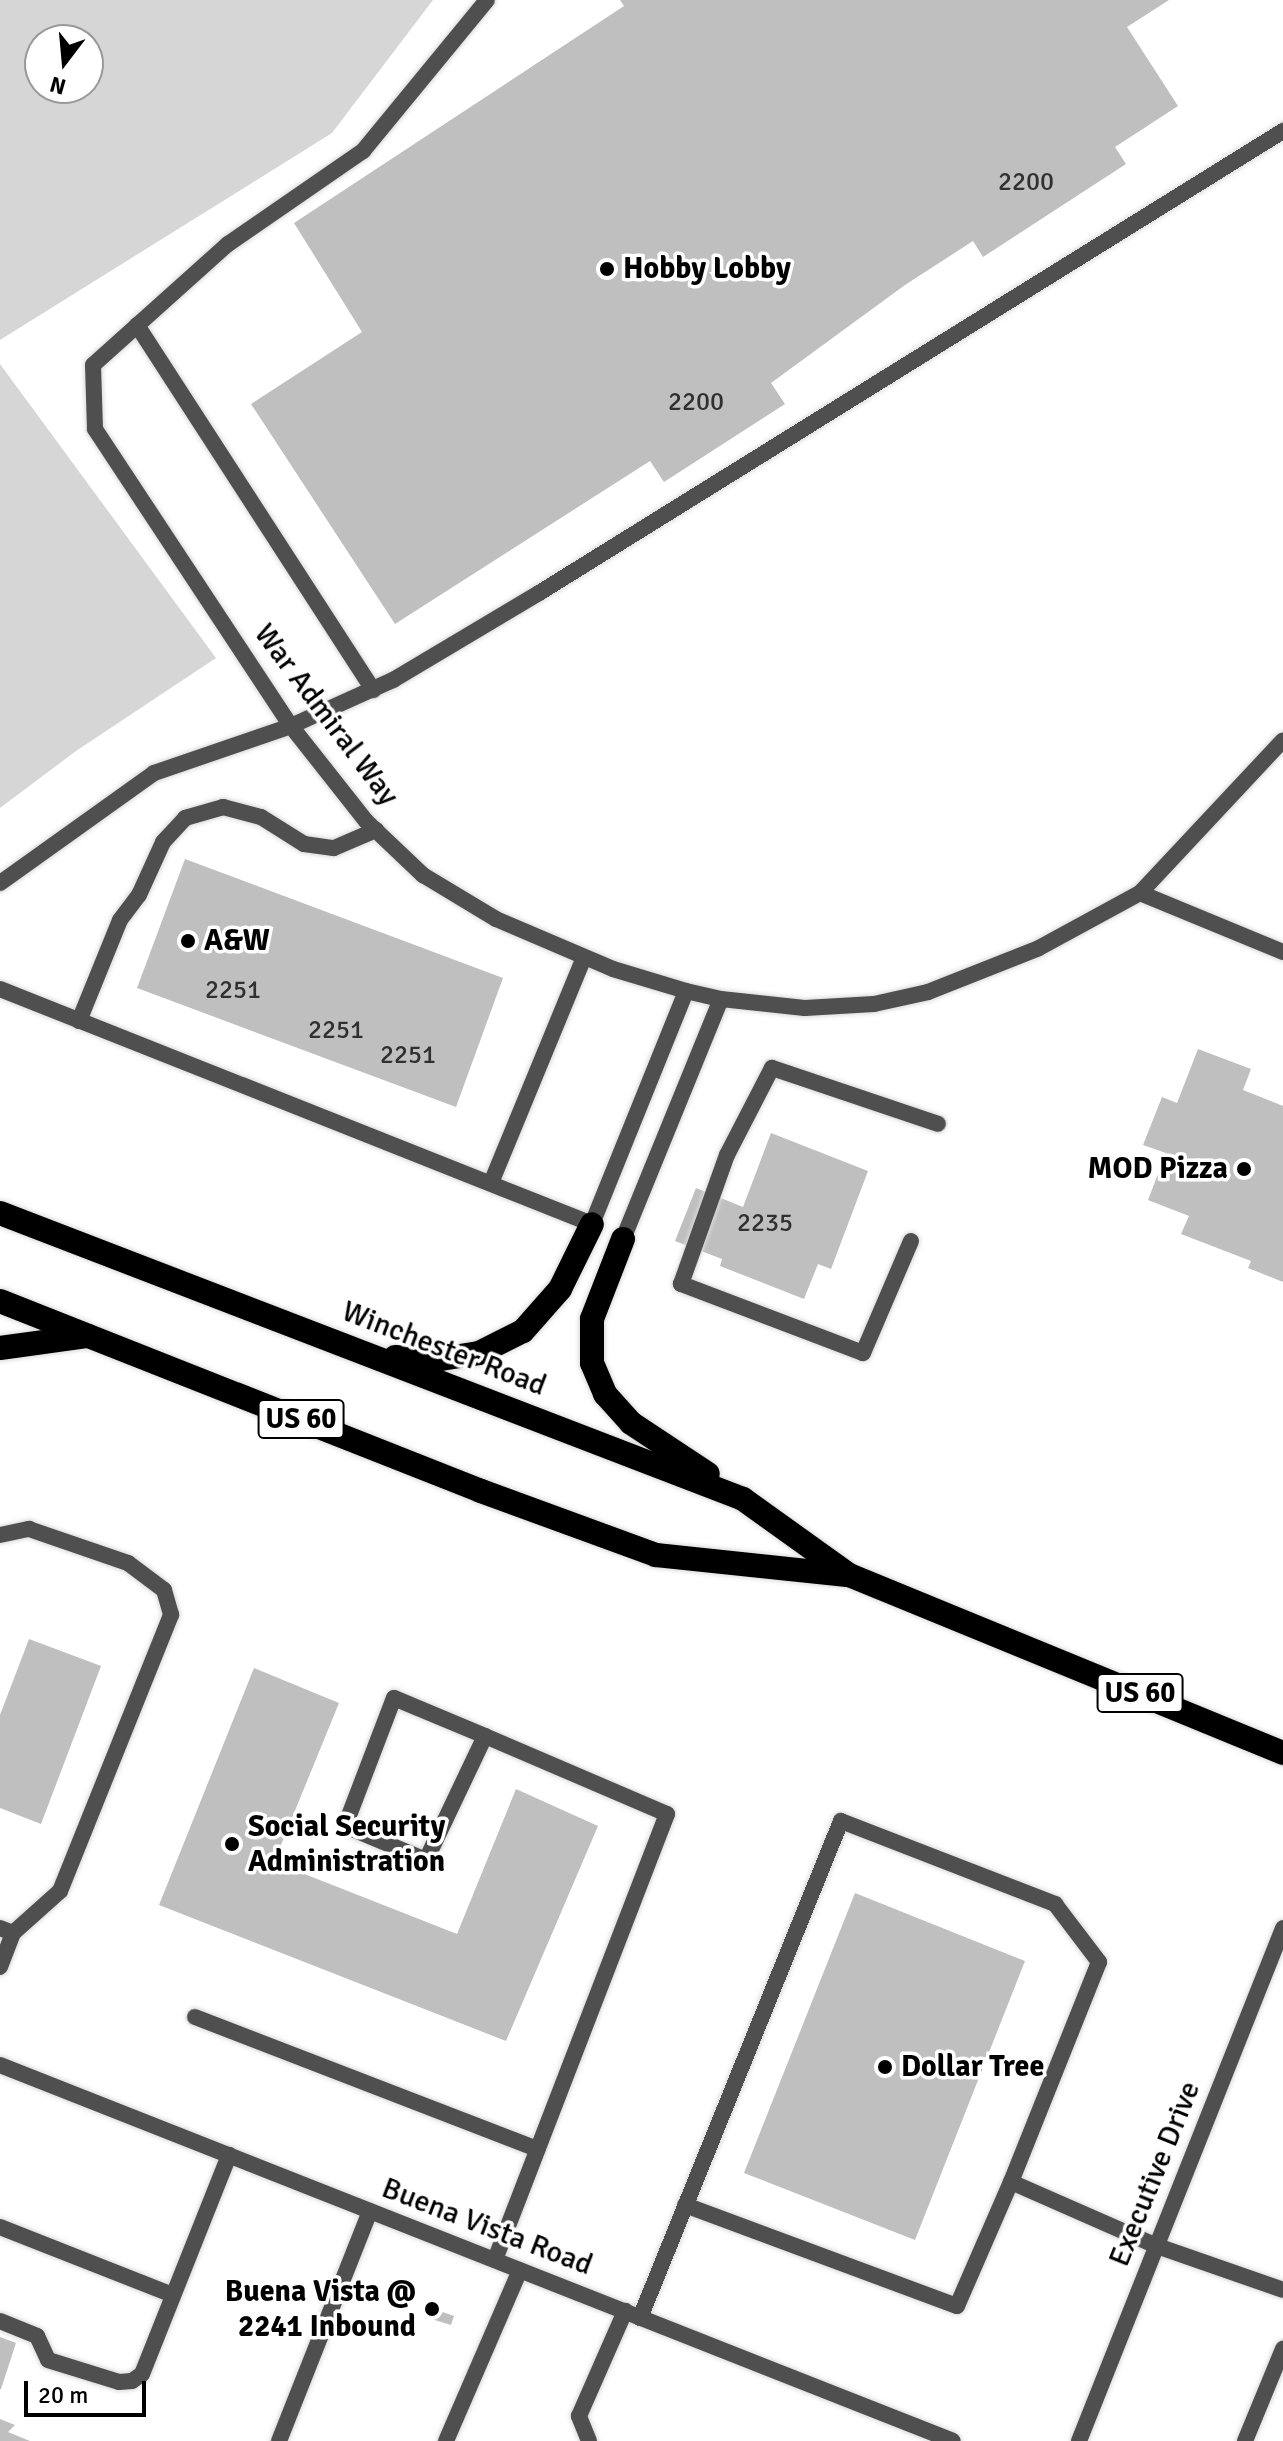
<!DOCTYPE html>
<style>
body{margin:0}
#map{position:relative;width:1283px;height:2441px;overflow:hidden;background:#fff;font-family:Signika,sans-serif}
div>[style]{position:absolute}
.green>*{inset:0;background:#d6d6d6}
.building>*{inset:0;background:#bfbfbf}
.roads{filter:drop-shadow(0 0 2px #dbdbdb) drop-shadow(0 0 2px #dbdbdb)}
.lane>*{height:16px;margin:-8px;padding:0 8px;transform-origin:8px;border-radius:8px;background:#4f4f4f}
.street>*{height:16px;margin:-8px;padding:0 8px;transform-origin:8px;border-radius:8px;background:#4f4f4f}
.highway>*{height:24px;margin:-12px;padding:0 12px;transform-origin:12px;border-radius:12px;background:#000}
.dots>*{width:22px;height:22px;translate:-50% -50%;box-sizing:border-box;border:4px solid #fff;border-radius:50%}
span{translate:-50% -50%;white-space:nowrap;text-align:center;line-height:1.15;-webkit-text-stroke:7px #fff;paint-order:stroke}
.number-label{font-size:26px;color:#303030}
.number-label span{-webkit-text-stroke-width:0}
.shield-label span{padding:2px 6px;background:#fff;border:2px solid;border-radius:6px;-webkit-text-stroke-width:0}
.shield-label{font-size:28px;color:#000;font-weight:700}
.poi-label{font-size:30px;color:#000;font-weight:700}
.left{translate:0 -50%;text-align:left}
.right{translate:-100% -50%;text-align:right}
.street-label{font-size:30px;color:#000}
.north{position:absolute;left:24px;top:24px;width:80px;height:80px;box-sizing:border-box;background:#fff;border:2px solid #999;border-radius:50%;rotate:196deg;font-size:22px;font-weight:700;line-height:32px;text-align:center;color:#000}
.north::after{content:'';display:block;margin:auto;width:28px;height:36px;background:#000;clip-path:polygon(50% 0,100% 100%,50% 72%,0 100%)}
.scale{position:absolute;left:24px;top:2381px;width:122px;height:36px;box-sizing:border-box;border:4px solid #000;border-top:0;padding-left:10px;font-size:24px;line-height:28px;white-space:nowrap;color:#000;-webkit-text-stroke:6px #fff;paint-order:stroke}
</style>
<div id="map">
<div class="green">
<div style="clip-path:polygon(evenodd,0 0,433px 0,332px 133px,0 340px,0 0,88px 40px,88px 88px,40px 88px,40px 40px,88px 40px)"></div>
<div style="clip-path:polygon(0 364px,216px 658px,76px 751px,0 808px)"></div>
</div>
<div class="building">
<div style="clip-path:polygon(620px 0,1169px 0,1127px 27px,1178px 106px,1115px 147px,1126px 164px,983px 257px,973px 241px,905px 285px,771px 383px,785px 404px,664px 482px,650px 461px,395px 624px,251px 404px,362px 332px,294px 223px,624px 6px)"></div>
<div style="clip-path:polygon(185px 859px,503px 978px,456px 1107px,137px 988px)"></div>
<div style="clip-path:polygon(1198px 1049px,1251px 1069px,1243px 1090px,1283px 1106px,1283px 1282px,1248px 1268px,1251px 1261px,1181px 1234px,1189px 1216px,1148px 1200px,1166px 1153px,1143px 1145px,1162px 1097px,1177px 1103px)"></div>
<div style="clip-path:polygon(771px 1133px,868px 1171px,831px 1269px,818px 1264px,804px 1299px,720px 1266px,722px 1259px,675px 1241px,696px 1188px,743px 1207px)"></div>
<div style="clip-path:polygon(29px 1639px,101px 1666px,41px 1824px,0 1808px,0 1715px)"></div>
<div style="clip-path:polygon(254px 1668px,339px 1703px,274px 1862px,457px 1934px,516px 1789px,598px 1826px,506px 2041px,159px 1905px)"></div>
<div style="clip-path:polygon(855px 1893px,1025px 1961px,915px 2240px,744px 2173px)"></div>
<div style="clip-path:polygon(434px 2309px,454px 2316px,451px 2325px,431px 2319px)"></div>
<div style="clip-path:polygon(0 2337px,16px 2343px,1px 2389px,0 2389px)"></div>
<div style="clip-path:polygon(0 2419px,15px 2425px,8px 2432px,30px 2441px,0 2441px)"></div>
</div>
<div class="roads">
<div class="lane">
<div style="left:137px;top:325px;width:435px;rotate:57.1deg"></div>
<div style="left:95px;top:429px;width:64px;rotate:-91.8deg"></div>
<div style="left:93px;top:365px;width:181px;rotate:-41.9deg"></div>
<div style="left:228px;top:244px;width:164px;rotate:-34.6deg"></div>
<div style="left:363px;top:151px;width:195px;rotate:-50.6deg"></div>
<div style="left:0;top:883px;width:189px;rotate:-35.5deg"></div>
<div style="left:154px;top:773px;width:145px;rotate:-18.9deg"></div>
<div style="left:291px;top:726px;width:112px;rotate:-24.3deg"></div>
<div style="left:393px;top:680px;width:170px;rotate:-30.8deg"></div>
<div style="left:539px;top:593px;width:876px;rotate:-31.84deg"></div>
<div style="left:0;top:989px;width:637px;rotate:21.65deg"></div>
<div style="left:79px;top:1021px;width:109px;rotate:-67.9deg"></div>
<div style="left:120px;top:920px;width:31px;rotate:-53deg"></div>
<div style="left:139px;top:895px;width:58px;rotate:-65.6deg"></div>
<div style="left:163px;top:842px;width:33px;rotate:-47deg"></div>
<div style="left:185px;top:818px;width:40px;rotate:-16deg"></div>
<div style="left:223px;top:807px;width:39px;rotate:15deg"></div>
<div style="left:261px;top:817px;width:51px;rotate:32.1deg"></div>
<div style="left:304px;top:844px;width:30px;rotate:8deg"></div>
<div style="left:334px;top:848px;width:46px;rotate:-23.2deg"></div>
<div style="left:491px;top:1183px;width:244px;rotate:-67.6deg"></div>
<div style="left:911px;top:1241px;width:122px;rotate:113.2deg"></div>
<div style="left:863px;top:1353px;width:195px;rotate:-159.2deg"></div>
<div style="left:681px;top:1284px;width:137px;rotate:-70.4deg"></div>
<div style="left:727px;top:1155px;width:98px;rotate:-62.7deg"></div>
<div style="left:772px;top:1068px;width:175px;rotate:18.6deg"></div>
<div style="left:0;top:1535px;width:30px;rotate:-12deg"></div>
<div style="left:29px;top:1529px;width:105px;rotate:19deg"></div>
<div style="left:128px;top:1563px;width:45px;rotate:36.9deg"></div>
<div style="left:164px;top:1590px;width:26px;rotate:74deg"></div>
<div style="left:171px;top:1615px;width:297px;rotate:111.9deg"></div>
<div style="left:60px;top:1891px;width:63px;rotate:138.2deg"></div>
<div style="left:13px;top:1933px;width:14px;rotate:-159deg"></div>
<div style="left:485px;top:1736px;width:137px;rotate:115.4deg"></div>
<div style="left:426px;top:1860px;width:88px;rotate:-157.2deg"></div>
<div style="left:345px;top:1826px;width:137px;rotate:-69.1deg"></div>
<div style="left:394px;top:1698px;width:99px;rotate:22.7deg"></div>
<div style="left:485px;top:1736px;width:198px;rotate:23.2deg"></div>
<div style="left:667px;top:1814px;width:478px;rotate:111.1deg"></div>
<div style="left:0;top:1967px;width:36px;rotate:-69deg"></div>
<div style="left:195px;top:2017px;width:367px;rotate:21.1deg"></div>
<div style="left:685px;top:2205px;width:290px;rotate:20.4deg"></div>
<div style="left:957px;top:2306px;width:135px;rotate:-66.5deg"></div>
<div style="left:0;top:2227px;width:186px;rotate:21.5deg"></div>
<div style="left:640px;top:2318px;width:536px;rotate:-67.98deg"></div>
<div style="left:841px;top:1821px;width:230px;rotate:21.2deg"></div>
<div style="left:1055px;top:1904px;width:73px;rotate:52.8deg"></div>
<div style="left:1099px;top:1962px;width:237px;rotate:111.8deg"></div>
<div style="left:1011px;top:2182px;width:159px;rotate:23.7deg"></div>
<div style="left:1157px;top:2246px;width:133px;rotate:19.2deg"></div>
<div style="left:0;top:2321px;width:40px;rotate:22deg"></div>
<div style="left:37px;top:2336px;width:26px;rotate:65deg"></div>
<div style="left:48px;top:2360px;width:74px;rotate:17.2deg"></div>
<div style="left:119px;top:2382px;width:13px;rotate:-4deg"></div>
<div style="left:132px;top:2381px;width:12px;rotate:-35deg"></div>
<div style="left:142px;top:2374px;width:236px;rotate:-68.3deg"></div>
<div style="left:279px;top:2441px;width:247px;rotate:-68.4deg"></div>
<div style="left:446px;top:2441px;width:186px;rotate:-66.6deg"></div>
<div style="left:589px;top:2441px;width:27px;rotate:-112deg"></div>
<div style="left:579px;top:2416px;width:115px;rotate:-66.3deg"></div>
<div style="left:1245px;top:2441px;width:100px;rotate:-67.6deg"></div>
</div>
<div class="street">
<div style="left:95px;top:429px;width:356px;rotate:56.6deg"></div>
<div style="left:291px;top:726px;width:121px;rotate:51.7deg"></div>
<div style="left:366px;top:821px;width:79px;rotate:43.5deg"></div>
<div style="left:423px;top:875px;width:85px;rotate:31.1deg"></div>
<div style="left:496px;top:919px;width:127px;rotate:23.1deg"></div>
<div style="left:613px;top:969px;width:76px;rotate:16.8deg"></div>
<div style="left:686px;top:991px;width:36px;rotate:13deg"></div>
<div style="left:721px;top:999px;width:84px;rotate:6.1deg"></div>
<div style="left:805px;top:1008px;width:69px;rotate:-3.3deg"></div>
<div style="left:874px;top:1004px;width:55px;rotate:-12.5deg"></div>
<div style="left:928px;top:992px;width:119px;rotate:-21.6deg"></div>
<div style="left:1039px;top:948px;width:115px;rotate:-28.6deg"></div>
<div style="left:1140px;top:893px;width:209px;rotate:-46.9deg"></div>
<div style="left:1140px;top:893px;width:155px;rotate:22.4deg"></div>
<div style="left:592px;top:1224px;width:251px;rotate:-68deg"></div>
<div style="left:623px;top:1239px;width:259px;rotate:-67.8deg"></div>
<div style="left:0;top:2065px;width:1024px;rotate:21.53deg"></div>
<div style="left:1079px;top:2441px;width:552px;rotate:-68.31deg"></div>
</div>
<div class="highway">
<div style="left:0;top:1213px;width:796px;rotate:21.05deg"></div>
<div style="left:743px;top:1499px;width:130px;rotate:35.6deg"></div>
<div style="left:849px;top:1575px;width:469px;rotate:22.3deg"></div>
<div style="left:623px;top:1239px;width:86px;rotate:111.2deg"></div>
<div style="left:592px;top:1319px;width:44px;rotate:90deg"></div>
<div style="left:592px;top:1363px;width:34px;rotate:67deg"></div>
<div style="left:605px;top:1394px;width:39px;rotate:48deg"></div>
<div style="left:631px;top:1423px;width:92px;rotate:33.5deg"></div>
<div style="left:0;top:1301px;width:517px;rotate:21.55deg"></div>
<div style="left:481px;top:1491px;width:186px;rotate:20.1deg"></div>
<div style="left:656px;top:1555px;width:192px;rotate:6deg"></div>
<div style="left:0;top:1348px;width:89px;rotate:-7.8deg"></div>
<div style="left:395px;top:1357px;width:46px;rotate:2.5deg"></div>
<div style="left:441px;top:1359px;width:38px;rotate:-9deg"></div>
<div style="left:479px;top:1353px;width:49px;rotate:-26.6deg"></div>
<div style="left:523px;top:1331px;width:56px;rotate:-48.6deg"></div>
<div style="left:560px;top:1289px;width:72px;rotate:-63.8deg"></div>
</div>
</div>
<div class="dots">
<div style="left:607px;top:269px;background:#000"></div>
<div style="left:188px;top:941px;background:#000"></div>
<div style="left:1244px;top:1169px;background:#000"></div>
<div style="left:232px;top:1844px;background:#000"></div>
<div style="left:885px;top:2067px;background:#000"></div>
<div style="left:432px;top:2309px;background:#000"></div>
</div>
<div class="number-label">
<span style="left:1026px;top:183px">2200</span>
<span style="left:696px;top:403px">2200</span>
<span style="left:233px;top:991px">2251</span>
<span style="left:336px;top:1031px">2251</span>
<span style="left:408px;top:1056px">2251</span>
<span style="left:765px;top:1224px">2235</span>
</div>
<div class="shield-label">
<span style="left:301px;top:1419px">US 60</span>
<span style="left:1140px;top:1693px">US 60</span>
</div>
<div class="poi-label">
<span class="left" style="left:623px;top:269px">Hobby Lobby</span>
<span class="left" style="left:204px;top:941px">A&amp;W</span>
<span class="right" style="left:1228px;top:1169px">MOD Pizza</span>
<span class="left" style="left:248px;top:1844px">Social Security<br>Administration</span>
<span class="left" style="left:901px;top:2067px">Dollar Tree</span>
<span class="right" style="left:416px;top:2309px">Buena Vista @<br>2241 Inbound</span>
</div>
<div class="street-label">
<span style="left:326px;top:715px;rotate:53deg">War Admiral Way</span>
<span style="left:444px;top:1349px;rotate:21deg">Winchester Road</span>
<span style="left:1155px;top:2174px;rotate:-68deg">Executive Drive</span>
<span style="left:487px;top:2227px;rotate:21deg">Buena Vista Road</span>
</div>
<div class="north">N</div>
<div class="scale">20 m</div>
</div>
